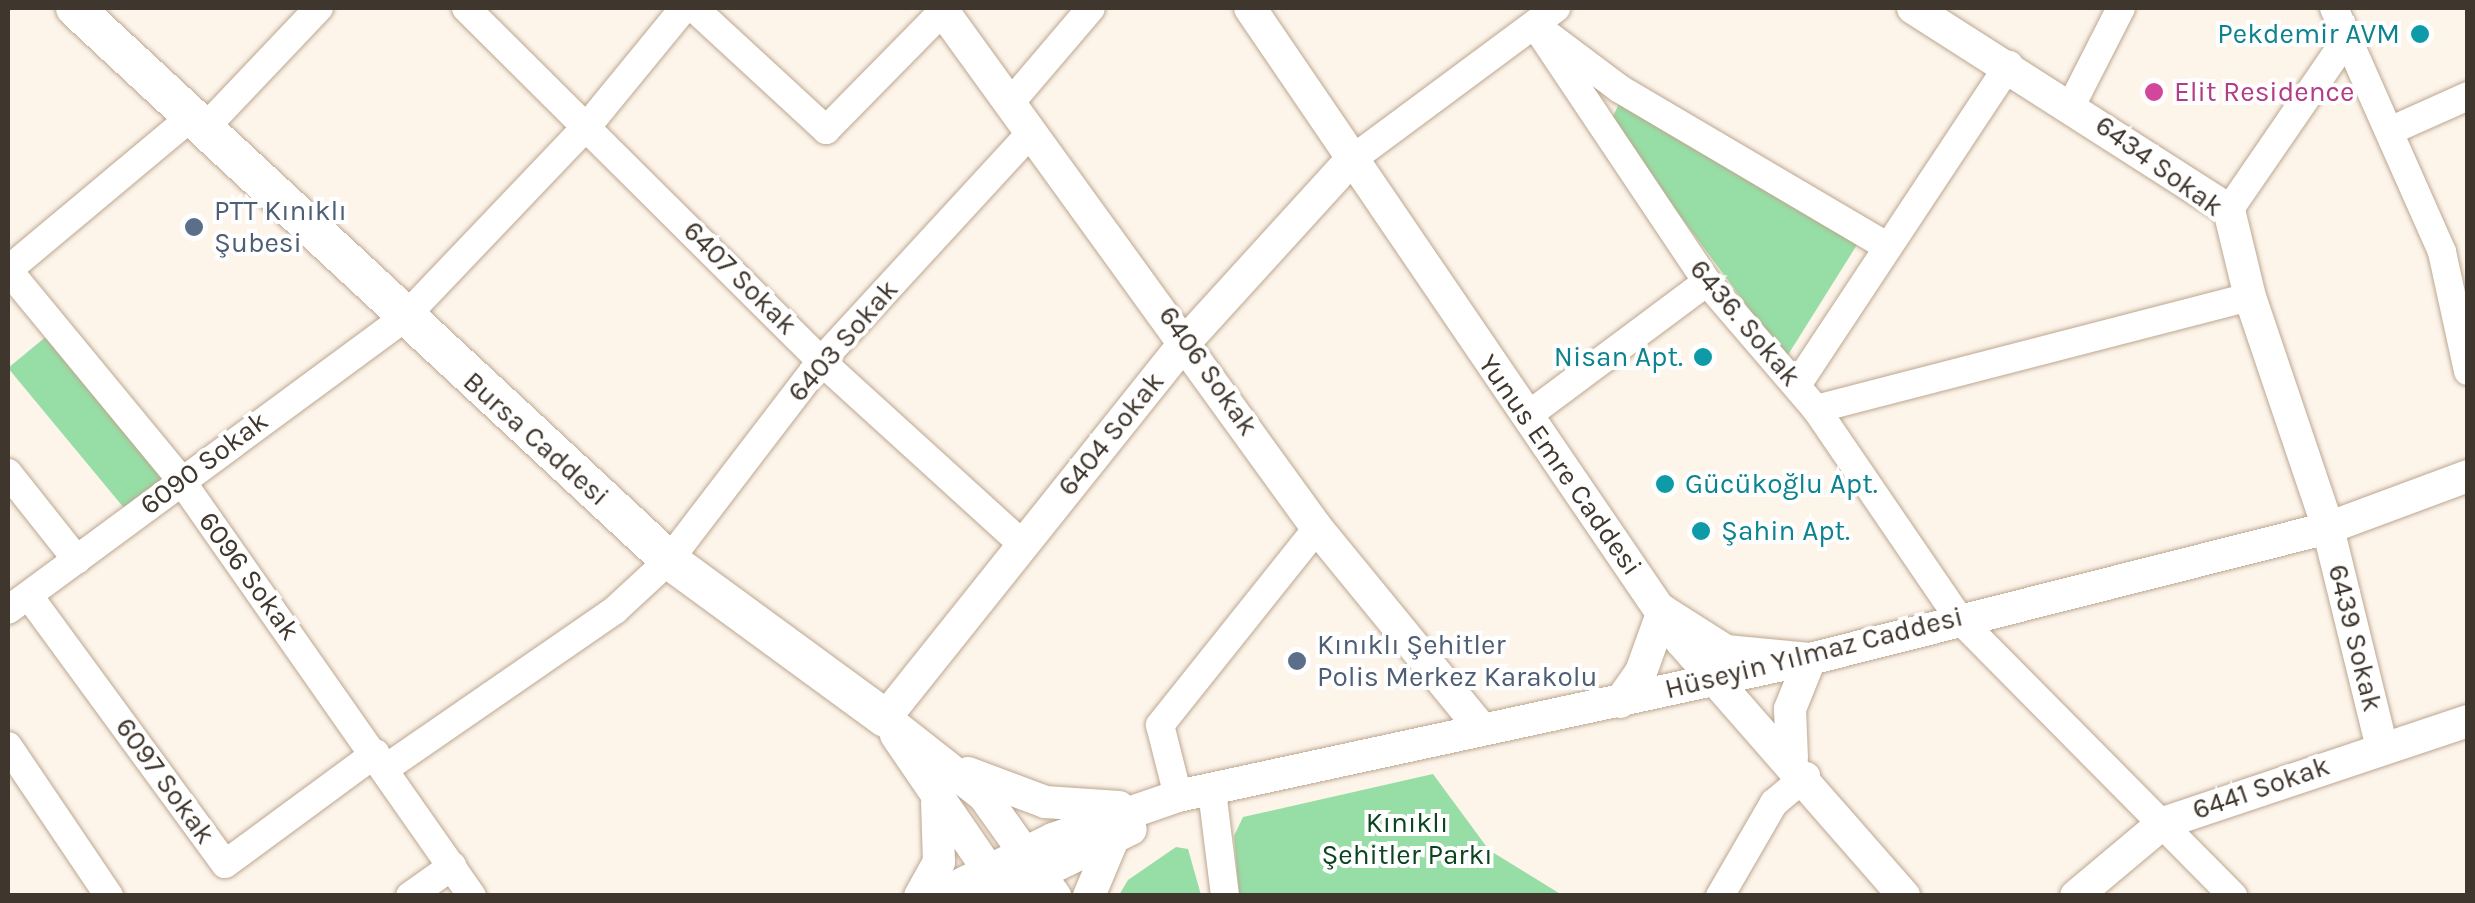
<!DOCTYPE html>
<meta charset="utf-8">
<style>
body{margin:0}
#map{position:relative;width:2475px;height:903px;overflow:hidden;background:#fdf4ea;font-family:Karla,sans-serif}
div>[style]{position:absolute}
.green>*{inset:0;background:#97dea6}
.roads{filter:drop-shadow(0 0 2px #bca790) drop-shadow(0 0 2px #bca790)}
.minor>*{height:28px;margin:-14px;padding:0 14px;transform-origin:14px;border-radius:14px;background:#fff}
.tertiary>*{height:32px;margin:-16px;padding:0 16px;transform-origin:16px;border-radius:16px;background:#fff}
.secondary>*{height:38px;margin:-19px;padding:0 19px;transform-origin:19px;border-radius:19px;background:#fff}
.dots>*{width:28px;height:28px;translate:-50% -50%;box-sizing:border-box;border:5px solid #fff;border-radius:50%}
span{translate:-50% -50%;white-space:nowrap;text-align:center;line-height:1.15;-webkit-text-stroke:8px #fff;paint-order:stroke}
.culture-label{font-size:28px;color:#0d838f}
.right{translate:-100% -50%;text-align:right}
.left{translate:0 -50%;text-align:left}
.hotel-label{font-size:28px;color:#b23c85}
.street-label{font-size:28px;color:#3f362d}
.service-label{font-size:28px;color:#4e5e75}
.park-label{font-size:28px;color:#0b451f}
.frame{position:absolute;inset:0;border:10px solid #3f362d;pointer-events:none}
</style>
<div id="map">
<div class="green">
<div style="clip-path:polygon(1621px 100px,1860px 240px,1786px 358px,1610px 122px)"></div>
<div style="clip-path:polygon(48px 335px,167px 475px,124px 508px,8px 368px)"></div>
<div style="clip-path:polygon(1433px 774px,1489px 850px,1562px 895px,1239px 895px,1234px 836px,1243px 817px)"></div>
<div style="clip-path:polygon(1176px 847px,1188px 849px,1201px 895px,1119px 895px,1128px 880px)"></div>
</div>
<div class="roads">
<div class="minor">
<div style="left:466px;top:8px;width:501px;rotate:44.84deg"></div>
<div style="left:821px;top:361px;width:270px;rotate:42.3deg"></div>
<div style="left:694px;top:8px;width:180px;rotate:42.7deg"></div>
<div style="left:826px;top:130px;width:171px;rotate:-45.5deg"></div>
<div style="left:2334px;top:8px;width:267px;rotate:66.1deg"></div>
<div style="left:2442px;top:252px;width:122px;rotate:77.7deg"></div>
<div style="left:1535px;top:25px;width:309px;rotate:56.2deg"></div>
<div style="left:1707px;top:282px;width:167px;rotate:49.4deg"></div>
<div style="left:1816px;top:409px;width:254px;rotate:55.7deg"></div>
<div style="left:1959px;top:619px;width:390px;rotate:45.3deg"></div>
<div style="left:1548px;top:35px;width:90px;rotate:36.9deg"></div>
<div style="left:1620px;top:89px;width:310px;rotate:30.5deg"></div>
<div style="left:1011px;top:102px;width:123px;rotate:-49.6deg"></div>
<div style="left:2072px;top:104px;width:108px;rotate:-63deg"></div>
<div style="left:204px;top:129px;width:167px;rotate:-46.5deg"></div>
<div style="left:2392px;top:130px;width:83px;rotate:-24.1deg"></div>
<div style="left:1350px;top:161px;width:257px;rotate:-36.6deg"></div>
<div style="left:2229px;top:210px;width:209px;rotate:-55.5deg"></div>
<div style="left:8px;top:270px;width:271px;rotate:50.5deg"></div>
<div style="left:180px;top:479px;width:509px;rotate:55deg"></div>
<div style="left:8px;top:270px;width:239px;rotate:-39.9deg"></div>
<div style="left:1797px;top:385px;width:384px;rotate:-56.5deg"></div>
<div style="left:1816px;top:409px;width:448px;rotate:-14.5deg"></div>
<div style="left:1527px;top:416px;width:224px;rotate:-36.7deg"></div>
<div style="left:8px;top:473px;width:111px;rotate:51.6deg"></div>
<div style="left:29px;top:596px;width:332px;rotate:53.8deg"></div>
<div style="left:225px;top:864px;width:187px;rotate:-36.3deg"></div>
<div style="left:8px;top:610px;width:491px;rotate:-36.4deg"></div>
<div style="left:403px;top:319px;width:269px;rotate:-46.4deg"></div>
<div style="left:589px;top:124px;width:150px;rotate:-50.7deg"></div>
<div style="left:8px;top:746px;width:181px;rotate:56deg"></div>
<div style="left:386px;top:768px;width:278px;rotate:-34.6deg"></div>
<div style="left:615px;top:610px;width:74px;rotate:-42.8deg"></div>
<div style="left:669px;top:560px;width:250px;rotate:-52.6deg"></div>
<div style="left:821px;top:361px;width:310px;rotate:-47.4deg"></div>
<div style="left:1212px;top:791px;width:106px;rotate:82.9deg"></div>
<div style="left:1178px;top:796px;width:73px;rotate:-104.2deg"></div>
<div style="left:1160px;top:725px;width:252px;rotate:-51.4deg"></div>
<div style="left:410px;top:896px;width:52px;rotate:-35.5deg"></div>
<div style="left:1720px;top:896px;width:108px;rotate:-59.9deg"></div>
<div style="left:1774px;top:803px;width:42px;rotate:-40.2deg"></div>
</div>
<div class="tertiary">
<div style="left:1250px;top:8px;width:766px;rotate:55.75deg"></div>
<div style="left:1681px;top:641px;width:339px;rotate:48.8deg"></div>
<div style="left:1913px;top:8px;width:375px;rotate:32.6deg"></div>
<div style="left:2229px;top:210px;width:89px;rotate:76.4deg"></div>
<div style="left:2250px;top:297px;width:244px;rotate:71.3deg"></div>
<div style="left:2328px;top:528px;width:227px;rotate:76.2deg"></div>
<div style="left:943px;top:11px;width:638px;rotate:54.12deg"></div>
<div style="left:1317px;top:528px;width:257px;rotate:50.7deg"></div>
<div style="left:1620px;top:702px;width:37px;rotate:-55deg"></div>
<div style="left:1641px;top:672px;width:65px;rotate:-70.2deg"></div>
<div style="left:1663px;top:611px;width:75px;rotate:32.4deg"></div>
<div style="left:1726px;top:651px;width:84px;rotate:5.4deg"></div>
<div style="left:1810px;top:659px;width:54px;rotate:111.8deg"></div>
<div style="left:1790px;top:709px;width:49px;rotate:87.7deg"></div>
<div style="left:885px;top:718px;width:485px;rotate:-51.4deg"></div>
<div style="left:1188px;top:339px;width:241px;rotate:-47.7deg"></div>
<div style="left:885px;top:718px;width:126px;rotate:38.2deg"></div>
<div style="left:984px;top:796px;width:123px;rotate:54.6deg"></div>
<div style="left:896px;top:735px;width:181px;rotate:55.6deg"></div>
<div style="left:968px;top:773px;width:82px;rotate:20.6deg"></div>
<div style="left:1045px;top:802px;width:74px;rotate:3.9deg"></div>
<div style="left:920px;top:896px;width:39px;rotate:-61deg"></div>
<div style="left:939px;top:862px;width:59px;rotate:-91.9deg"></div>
<div style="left:937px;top:896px;width:129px;rotate:-26.2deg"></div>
<div style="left:1053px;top:839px;width:132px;rotate:-19deg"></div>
<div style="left:1178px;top:796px;width:647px;rotate:-12.23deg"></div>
<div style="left:1810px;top:659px;width:534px;rotate:-14.19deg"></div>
<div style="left:2328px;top:528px;width:149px;rotate:-20.4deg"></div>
<div style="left:993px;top:896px;width:153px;rotate:-25.9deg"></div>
<div style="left:1089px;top:896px;width:62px;rotate:-67.2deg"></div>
<div style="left:2076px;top:896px;width:114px;rotate:-40deg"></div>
<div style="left:2163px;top:823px;width:322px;rotate:-18.5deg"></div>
</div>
<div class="secondary">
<div style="left:75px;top:8px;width:811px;rotate:42.9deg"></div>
<div style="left:669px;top:560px;width:268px;rotate:36.2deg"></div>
</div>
</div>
<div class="dots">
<div style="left:2420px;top:34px;background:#0f9aa8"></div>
<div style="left:2154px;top:92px;background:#d1479c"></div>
<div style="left:194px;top:227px;background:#5c6f8a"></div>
<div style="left:1703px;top:357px;background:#0f9aa8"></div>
<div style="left:1665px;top:484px;background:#0f9aa8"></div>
<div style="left:1701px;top:531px;background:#0f9aa8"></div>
<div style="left:1297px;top:661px;background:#5c6f8a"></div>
</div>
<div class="culture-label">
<span class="right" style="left:2400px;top:34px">Pekdemir AVM</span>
<span class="right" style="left:1683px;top:357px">Nisan Apt.</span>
<span class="left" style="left:1685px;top:484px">Gücükoğlu Apt.</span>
<span class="left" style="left:1721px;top:531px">Şahin Apt.</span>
</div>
<div class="hotel-label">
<span class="left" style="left:2174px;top:92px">Elit Residence</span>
</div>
<div class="street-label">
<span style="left:2159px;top:166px;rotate:36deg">6434 Sokak</span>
<span style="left:740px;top:278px;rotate:45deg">6407 Sokak</span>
<span style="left:1745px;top:323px;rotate:50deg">6436. Sokak</span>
<span style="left:843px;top:341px;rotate:-49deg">6403 Sokak</span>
<span style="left:1208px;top:371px;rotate:55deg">6406 Sokak</span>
<span style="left:1111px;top:434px;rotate:-51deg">6404 Sokak</span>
<span style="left:536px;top:439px;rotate:42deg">Bursa Caddesi</span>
<span style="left:204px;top:463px;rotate:-37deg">6090 Sokak</span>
<span style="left:1560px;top:465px;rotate:55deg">Yunus Emre Caddesi</span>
<span style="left:249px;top:576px;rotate:54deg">6096 Sokak</span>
<span style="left:2355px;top:638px;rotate:76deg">6439 Sokak</span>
<span style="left:1814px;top:653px;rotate:-14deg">Hüseyin Yılmaz Caddesi</span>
<span style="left:165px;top:781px;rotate:54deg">6097 Sokak</span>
<span style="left:2261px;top:788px;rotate:-19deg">6441 Sokak</span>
</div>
<div class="service-label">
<span class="left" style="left:214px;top:227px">PTT Kınıklı<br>Şubesi</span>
<span class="left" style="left:1317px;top:661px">Kınıklı Şehitler<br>Polis Merkez Karakolu</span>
</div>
<div class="park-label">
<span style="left:1407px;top:839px">Kınıklı<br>Şehitler Parkı</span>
</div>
<div class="frame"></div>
</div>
